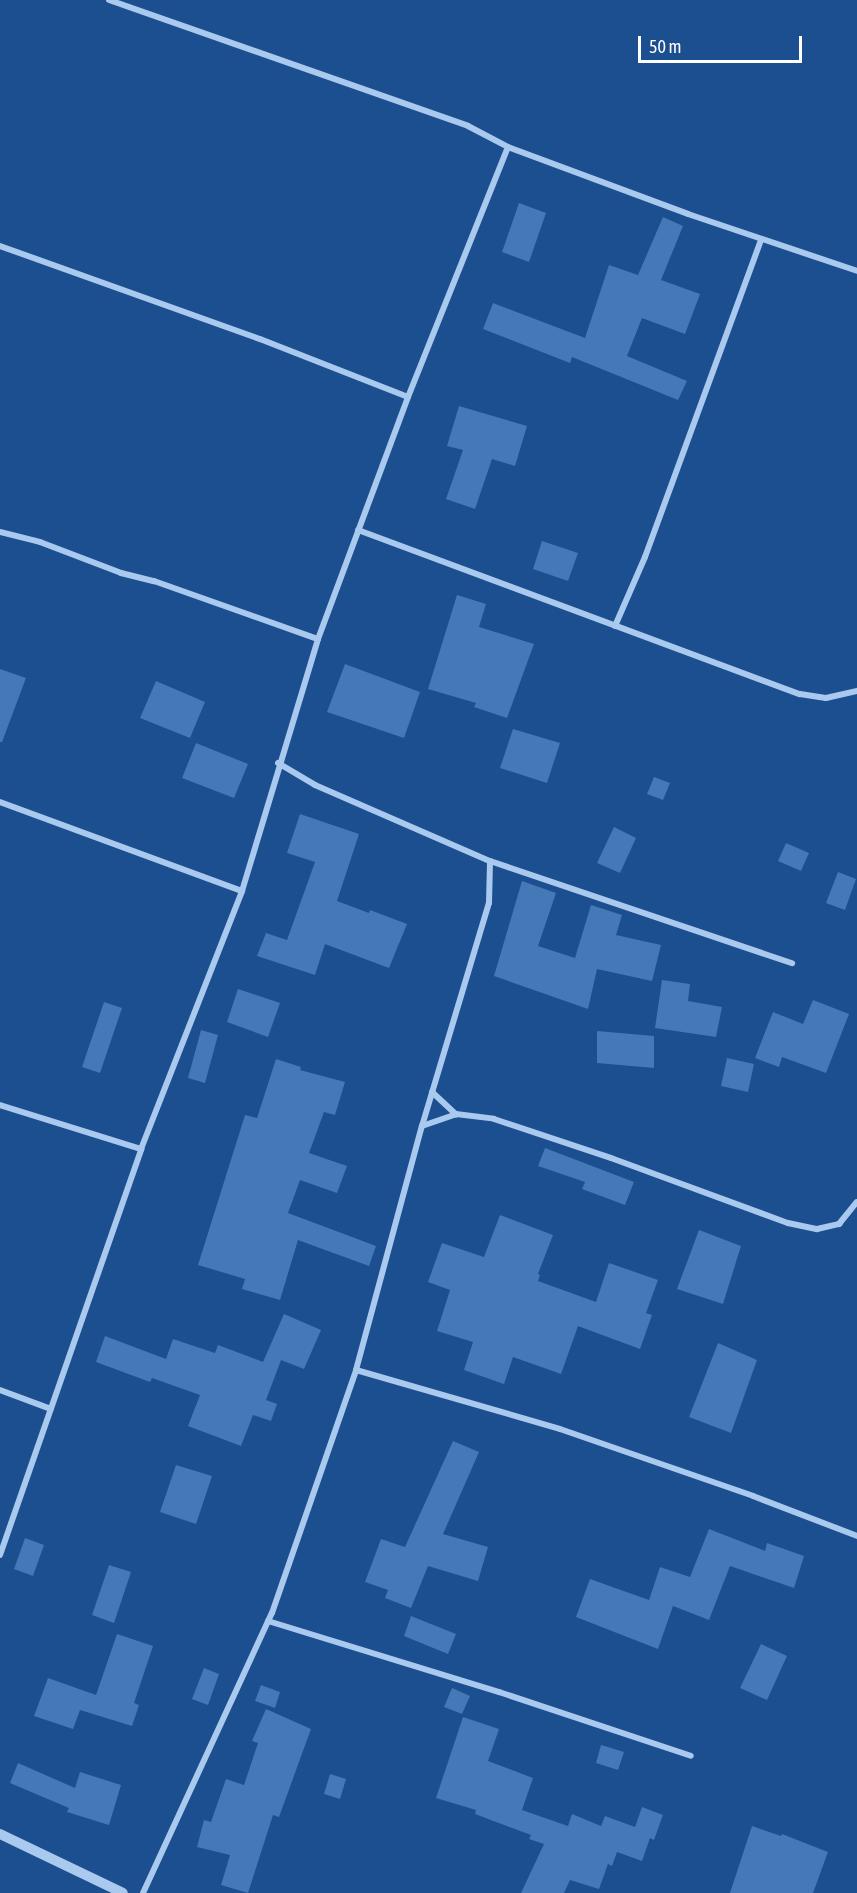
<!DOCTYPE html>
<style>
body{margin:0}
#map{position:relative;width:857px;height:1893px;overflow:hidden;background:#1b4f8f;font-family:"Asap Condensed",sans-serif}
div>[style]{position:absolute}
.building>*{inset:0;background:#4478b7}
.minor>*{height:6px;margin:-3px;padding:0 3px;transform-origin:3px;border-radius:3px;background:#a9c9ee}
.tertiary>*{height:10px;margin:-5px;padding:0 5px;transform-origin:5px;border-radius:5px;background:#a9c9ee}
span{translate:-50% -50%;white-space:nowrap;text-align:center;line-height:1.15;-webkit-text-stroke:4.5px #1b4f8f;paint-order:stroke}
.scale{position:absolute;left:638px;top:36px;width:164px;height:27px;box-sizing:border-box;border:3px solid #fff;border-top:0;padding-left:8px;font-size:18px;line-height:21px;white-space:nowrap;color:#fff;-webkit-text-stroke:4px #1b4f8f;paint-order:stroke}
</style>
<div id="map">
<div class="building">
<div style="clip-path:polygon(519px 203px,546px 213px,529px 262px,502px 252px)"></div>
<div style="clip-path:polygon(663px 217px,683px 226px,661px 280px,700px 294px,685px 334px,642px 318px,627px 356px,687px 381px,678px 400px,572px 357px,570px 363px,483px 329px,493px 303px,585px 338px,609px 265px,638px 275px)"></div>
<div style="clip-path:polygon(459px 406px,527px 426px,515px 466px,492px 459px,475px 509px,446px 499px,463px 450px,447px 446px)"></div>
<div style="clip-path:polygon(542px 541px,578px 553px,568px 581px,533px 569px)"></div>
<div style="clip-path:polygon(457px 595px,486px 604px,479px 627px,534px 644px,507px 718px,474px 707px,476px 703px,428px 689px)"></div>
<div style="clip-path:polygon(345px 664px,420px 692px,404px 738px,327px 712px)"></div>
<div style="clip-path:polygon(0 669px,26px 678px,2px 742px,0 742px)"></div>
<div style="clip-path:polygon(156px 681px,205px 702px,190px 738px,140px 718px)"></div>
<div style="clip-path:polygon(513px 729px,560px 743px,547px 783px,500px 768px)"></div>
<div style="clip-path:polygon(196px 743px,248px 764px,234px 798px,182px 778px)"></div>
<div style="clip-path:polygon(654px 777px,670px 783px,663px 800px,647px 794px)"></div>
<div style="clip-path:polygon(300px 814px,359px 834px,337px 901px,369px 913px,370px 910px,407px 924px,389px 968px,325px 944px,315px 975px,257px 956px,266px 933px,287px 940px,315px 862px,287px 853px)"></div>
<div style="clip-path:polygon(614px 827px,636px 838px,620px 873px,597px 863px)"></div>
<div style="clip-path:polygon(786px 843px,809px 853px,801px 871px,778px 861px)"></div>
<div style="clip-path:polygon(838px 872px,856px 879px,845px 910px,826px 903px)"></div>
<div style="clip-path:polygon(522px 881px,556px 893px,538px 946px,575px 958px,591px 905px,622px 915px,616px 935px,661px 945px,652px 981px,597px 969px,588px 1009px,494px 976px)"></div>
<div style="clip-path:polygon(662px 980px,690px 984px,688px 1001px,722px 1007px,716px 1037px,655px 1028px)"></div>
<div style="clip-path:polygon(238px 989px,280px 1003px,268px 1037px,227px 1022px)"></div>
<div style="clip-path:polygon(813px 1000px,849px 1014px,826px 1073px,782px 1057px,779px 1067px,755px 1058px,773px 1012px,803px 1024px)"></div>
<div style="clip-path:polygon(104px 1002px,122px 1008px,100px 1073px,82px 1067px)"></div>
<div style="clip-path:polygon(201px 1030px,218px 1035px,205px 1083px,188px 1078px)"></div>
<div style="clip-path:polygon(597px 1031px,654px 1036px,654px 1068px,597px 1063px)"></div>
<div style="clip-path:polygon(727px 1058px,754px 1064px,748px 1092px,721px 1086px)"></div>
<div style="clip-path:polygon(276px 1059px,301px 1067px,300px 1070px,345px 1082px,335px 1115px,324px 1112px,309px 1153px,347px 1166px,337px 1193px,300px 1180px,288px 1213px,376px 1246px,369px 1266px,298px 1240px,280px 1300px,242px 1289px,245px 1279px,198px 1265px,245px 1115px,257px 1118px)"></div>
<div style="clip-path:polygon(545px 1148px,634px 1182px,625px 1205px,582px 1189px,585px 1182px,538px 1166px)"></div>
<div style="clip-path:polygon(500px 1215px,553px 1235px,538px 1274px,540px 1275px,538px 1281px,596px 1302px,609px 1263px,658px 1280px,646px 1313px,652px 1315px,640px 1349px,578px 1326px,561px 1374px,513px 1357px,504px 1384px,464px 1370px,473px 1342px,437px 1331px,450px 1290px,428px 1282px,442px 1243px,484px 1257px)"></div>
<div style="clip-path:polygon(699px 1230px,741px 1246px,723px 1304px,677px 1289px)"></div>
<div style="clip-path:polygon(284px 1314px,321px 1330px,304px 1369px,281px 1360px,266px 1400px,277px 1404px,271px 1421px,253px 1415px,241px 1446px,188px 1426px,200px 1395px,152px 1378px,150px 1382px,96px 1362px,105px 1336px,166px 1359px,173px 1339px,215px 1353px,218px 1345px,263px 1362px)"></div>
<div style="clip-path:polygon(718px 1343px,757px 1360px,731px 1433px,689px 1417px)"></div>
<div style="clip-path:polygon(453px 1441px,479px 1452px,443px 1534px,488px 1547px,478px 1581px,428px 1566px,411px 1608px,385px 1598px,388px 1590px,365px 1582px,381px 1539px,405px 1547px)"></div>
<div style="clip-path:polygon(176px 1465px,212px 1476px,196px 1524px,160px 1512px)"></div>
<div style="clip-path:polygon(709px 1529px,765px 1551px,767px 1543px,804px 1556px,794px 1588px,730px 1566px,709px 1620px,673px 1606px,658px 1649px,576px 1617px,590px 1579px,649px 1600px,660px 1567px,690px 1577px)"></div>
<div style="clip-path:polygon(25px 1538px,44px 1545px,33px 1576px,14px 1569px)"></div>
<div style="clip-path:polygon(109px 1565px,131px 1572px,114px 1623px,92px 1615px)"></div>
<div style="clip-path:polygon(411px 1616px,456px 1634px,448px 1654px,404px 1636px)"></div>
<div style="clip-path:polygon(117px 1634px,153px 1646px,134px 1703px,139px 1705px,132px 1726px,80px 1710px,73px 1729px,34px 1716px,48px 1678px,96px 1695px)"></div>
<div style="clip-path:polygon(761px 1644px,787px 1656px,767px 1700px,740px 1688px)"></div>
<div style="clip-path:polygon(204px 1668px,219px 1674px,208px 1705px,192px 1699px)"></div>
<div style="clip-path:polygon(261px 1685px,280px 1692px,275px 1708px,255px 1701px)"></div>
<div style="clip-path:polygon(452px 1688px,470px 1696px,462px 1714px,444px 1707px)"></div>
<div style="clip-path:polygon(266px 1709px,311px 1729px,279px 1817px,273px 1815px,248px 1893px,221px 1885px,230px 1855px,197px 1847px,204px 1820px,211px 1822px,226px 1779px,244px 1785px,258px 1743px,252px 1741px)"></div>
<div style="clip-path:polygon(463px 1717px,499px 1729px,488px 1761px,533px 1778px,522px 1810px,568px 1826px,572px 1814px,601px 1826px,605px 1816px,635px 1827px,642px 1807px,663px 1815px,654px 1840px,650px 1838px,642px 1861px,617px 1852px,612px 1866px,608px 1864px,599px 1889px,570px 1880px,564px 1893px,521px 1893px,544px 1844px,529px 1839px,531px 1835px,475px 1814px,476px 1810px,436px 1798px)"></div>
<div style="clip-path:polygon(601px 1745px,624px 1752px,618px 1770px,596px 1763px)"></div>
<div style="clip-path:polygon(18px 1763px,75px 1788px,80px 1772px,121px 1785px,109px 1825px,67px 1812px,69px 1808px,10px 1783px)"></div>
<div style="clip-path:polygon(330px 1774px,346px 1779px,340px 1799px,324px 1794px)"></div>
<div style="clip-path:polygon(752px 1826px,781px 1836px,782px 1834px,828px 1852px,813px 1893px,730px 1893px)"></div>
</div>
<div class="minor">
<div style="left:109px;top:0;width:380px;rotate:19.3deg"></div>
<div style="left:468px;top:126px;width:45px;rotate:27.7deg"></div>
<div style="left:508px;top:147px;width:192px;rotate:20.4deg"></div>
<div style="left:688px;top:214px;width:178px;rotate:18.6deg"></div>
<div style="left:0;top:246px;width:276px;rotate:19.7deg"></div>
<div style="left:260px;top:339px;width:159px;rotate:21.4deg"></div>
<div style="left:358px;top:530px;width:471px;rotate:20.4deg"></div>
<div style="left:800px;top:694px;width:26px;rotate:9deg"></div>
<div style="left:826px;top:698px;width:32px;rotate:-13deg"></div>
<div style="left:0;top:532px;width:41px;rotate:14deg"></div>
<div style="left:40px;top:542px;width:87px;rotate:20.9deg"></div>
<div style="left:121px;top:573px;width:34px;rotate:14deg"></div>
<div style="left:154px;top:581px;width:174px;rotate:19.5deg"></div>
<div style="left:615px;top:626px;width:75px;rotate:-66.5deg"></div>
<div style="left:645px;top:557px;width:338px;rotate:-69.9deg"></div>
<div style="left:278px;top:763px;width:43px;rotate:30.7deg"></div>
<div style="left:315px;top:785px;width:191px;rotate:23.5deg"></div>
<div style="left:490px;top:861px;width:319px;rotate:18.7deg"></div>
<div style="left:0;top:802px;width:258px;rotate:20.2deg"></div>
<div style="left:432px;top:1092px;width:33px;rotate:43deg"></div>
<div style="left:0;top:1105px;width:148px;rotate:17.3deg"></div>
<div style="left:422px;top:1126px;width:36px;rotate:-19deg"></div>
<div style="left:456px;top:1114px;width:38px;rotate:7deg"></div>
<div style="left:494px;top:1119px;width:123px;rotate:18.4deg"></div>
<div style="left:611px;top:1158px;width:189px;rotate:20.2deg"></div>
<div style="left:788px;top:1223px;width:30px;rotate:12deg"></div>
<div style="left:817px;top:1229px;width:23px;rotate:-13deg"></div>
<div style="left:839px;top:1224px;width:28px;rotate:-51deg"></div>
<div style="left:356px;top:1370px;width:212px;rotate:16.1deg"></div>
<div style="left:560px;top:1429px;width:204px;rotate:19.1deg"></div>
<div style="left:753px;top:1496px;width:111px;rotate:21deg"></div>
<div style="left:0;top:1390px;width:54px;rotate:20.4deg"></div>
<div style="left:0;top:1555px;width:430px;rotate:-70.8deg"></div>
<div style="left:141px;top:1149px;width:277px;rotate:-68.6deg"></div>
<div style="left:242px;top:891px;width:263px;rotate:-73.2deg"></div>
<div style="left:318px;top:639px;width:258px;rotate:-69.6deg"></div>
<div style="left:408px;top:397px;width:269px;rotate:-68.2deg"></div>
<div style="left:268px;top:1621px;width:242px;rotate:17.1deg"></div>
<div style="left:499px;top:1692px;width:202px;rotate:18.4deg"></div>
<div style="left:143px;top:1893px;width:308px;rotate:-65.3deg"></div>
<div style="left:272px;top:1613px;width:257px;rotate:-70.9deg"></div>
<div style="left:356px;top:1370px;width:253px;rotate:-74.9deg"></div>
<div style="left:422px;top:1126px;width:233px;rotate:-73.3deg"></div>
<div style="left:489px;top:903px;width:42px;rotate:-88.6deg"></div>
</div>
<div class="tertiary">
<div style="left:0;top:1834px;width:136px;rotate:25.6deg"></div>
</div>
<div class="scale">50 m</div>
</div>
